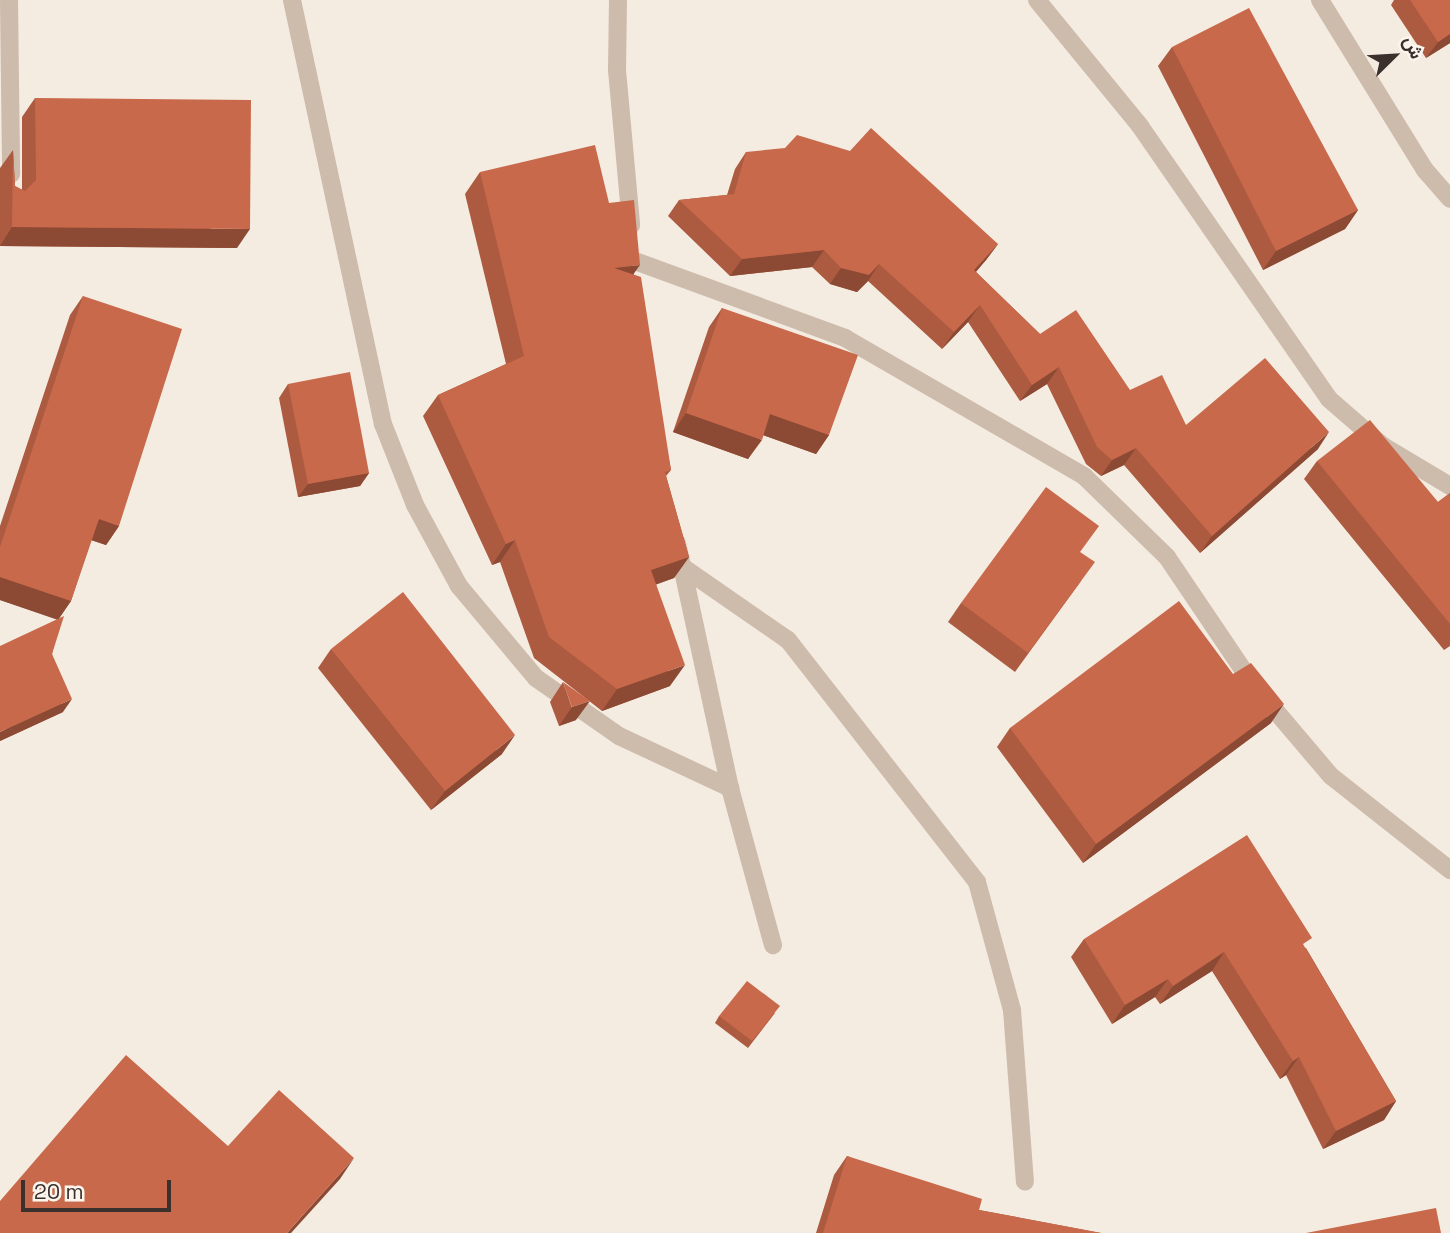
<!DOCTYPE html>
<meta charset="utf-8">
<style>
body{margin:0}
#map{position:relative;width:1450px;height:1233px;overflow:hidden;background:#f4ebe1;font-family:"Space Grotesk",Vazirmatn,sans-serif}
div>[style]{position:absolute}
.minor>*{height:18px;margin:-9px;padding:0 9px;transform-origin:9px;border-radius:9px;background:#cdbbac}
.wall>*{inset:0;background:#ac5a40}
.shaded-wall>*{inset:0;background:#8c4a34}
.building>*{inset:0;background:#c8694b}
span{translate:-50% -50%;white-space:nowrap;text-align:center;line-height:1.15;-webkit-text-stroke:5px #fbf5ee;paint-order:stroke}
.north{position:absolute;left:1359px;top:21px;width:70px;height:70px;-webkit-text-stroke:5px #fbf5ee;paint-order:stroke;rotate:66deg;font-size:19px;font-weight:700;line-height:28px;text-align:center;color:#3b302b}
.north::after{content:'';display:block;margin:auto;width:24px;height:32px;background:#3b302b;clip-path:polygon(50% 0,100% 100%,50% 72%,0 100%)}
.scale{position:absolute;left:21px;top:1180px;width:150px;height:32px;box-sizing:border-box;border:4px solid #3b302b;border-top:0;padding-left:9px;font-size:21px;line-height:24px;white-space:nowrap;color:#3b302b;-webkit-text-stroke:5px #fbf5ee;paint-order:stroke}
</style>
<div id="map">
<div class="minor">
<div style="left:9px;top:0;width:174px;rotate:89.3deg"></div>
<div style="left:292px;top:0;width:434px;rotate:77.9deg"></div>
<div style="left:383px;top:424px;width:87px;rotate:68.4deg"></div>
<div style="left:415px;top:505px;width:92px;rotate:61.5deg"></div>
<div style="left:459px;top:586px;width:120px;rotate:50.1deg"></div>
<div style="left:536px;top:678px;width:101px;rotate:34.9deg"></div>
<div style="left:619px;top:736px;width:123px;rotate:25.1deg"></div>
<div style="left:618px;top:0;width:70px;rotate:90.8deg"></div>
<div style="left:617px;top:70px;width:156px;rotate:84.8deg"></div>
<div style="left:1037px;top:0;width:163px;rotate:50.7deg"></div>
<div style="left:1140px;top:126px;width:332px;rotate:55.3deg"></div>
<div style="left:1329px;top:399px;width:72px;rotate:41deg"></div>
<div style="left:1383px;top:446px;width:78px;rotate:30.8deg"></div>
<div style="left:1320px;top:0;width:200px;rotate:58.3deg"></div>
<div style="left:1425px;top:170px;width:38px;rotate:49deg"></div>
<div style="left:635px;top:261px;width:224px;rotate:20.1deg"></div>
<div style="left:845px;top:338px;width:276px;rotate:30deg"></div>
<div style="left:1084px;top:476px;width:116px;rotate:44.3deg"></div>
<div style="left:1167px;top:557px;width:152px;rotate:56deg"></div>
<div style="left:1252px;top:683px;width:122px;rotate:49.7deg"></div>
<div style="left:1331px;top:776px;width:152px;rotate:38.3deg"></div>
<div style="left:677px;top:543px;width:251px;rotate:77.8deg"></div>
<div style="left:730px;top:788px;width:163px;rotate:74.7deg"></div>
<div style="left:681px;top:566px;width:130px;rotate:34.7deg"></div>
<div style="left:788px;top:640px;width:307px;rotate:52deg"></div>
<div style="left:977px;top:882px;width:133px;rotate:74.7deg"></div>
<div style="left:1012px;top:1010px;width:172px;rotate:85.7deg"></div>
</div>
<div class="wall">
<div style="clip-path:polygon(1394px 0,1450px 0,1450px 43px,1426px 58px,1391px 5px)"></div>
<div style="clip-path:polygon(1172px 47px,1358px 210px,1345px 229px,1263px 270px,1158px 66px)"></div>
<div style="clip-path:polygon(35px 98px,237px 248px,0 246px,0 168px,13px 150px,15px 186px,22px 190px,22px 117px)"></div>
<div style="clip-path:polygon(746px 152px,998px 244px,986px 260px,976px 272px,1040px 334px,1186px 425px,1318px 449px,1200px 553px,1124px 465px,1101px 476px,1086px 464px,1047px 384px,1020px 401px,968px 322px,942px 349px,868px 281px,857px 292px,830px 284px,812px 267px,730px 276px,668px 216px,679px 200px,727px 195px,735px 169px)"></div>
<div style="clip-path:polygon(480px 172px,609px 203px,634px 275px,671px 470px,666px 476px,689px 557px,674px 578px,656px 584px,670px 686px,602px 711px,534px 658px,500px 562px,492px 565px,423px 416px,438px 395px,506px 364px,465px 194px)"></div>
<div style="clip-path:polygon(83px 296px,119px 526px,106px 545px,91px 540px,71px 601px,59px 618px,52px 654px,63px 712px,0 741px,57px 619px,0 600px,0 526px,70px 315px)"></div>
<div style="clip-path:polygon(722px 308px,829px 435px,816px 454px,763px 435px,748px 459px,673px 432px,709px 327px)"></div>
<div style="clip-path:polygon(288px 384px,369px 473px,360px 486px,298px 497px,279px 398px)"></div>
<div style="clip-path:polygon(1317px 461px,1438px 502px,1450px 493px,1450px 646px,1444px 650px,1304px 479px)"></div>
<div style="clip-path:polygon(1080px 552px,1081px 581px,1015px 672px,948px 622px,961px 603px)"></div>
<div style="clip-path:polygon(331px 649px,502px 754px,431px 810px,318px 668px)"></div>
<div style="clip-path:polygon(1233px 674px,1271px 723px,1083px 863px,997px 747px,1010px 728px)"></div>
<div style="clip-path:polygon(563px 682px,576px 720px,559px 726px,550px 702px)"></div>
<div style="clip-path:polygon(1084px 939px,1306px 948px,1396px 1101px,1384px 1120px,1323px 1149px,1286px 1075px,1280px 1079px,1212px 971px,1160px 1004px,1155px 997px,1112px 1024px,1071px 957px)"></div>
<div style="clip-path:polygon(775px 1013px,748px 1048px,715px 1023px,719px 1016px)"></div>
<div style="clip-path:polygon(847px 1156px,979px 1210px,1101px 1233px,816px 1233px,834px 1175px)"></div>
</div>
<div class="shaded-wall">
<div style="clip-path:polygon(1450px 34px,1450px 43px,1426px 58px,1438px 42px)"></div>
<div style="clip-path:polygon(1358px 210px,1345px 229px,1263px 270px,1276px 251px)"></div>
<div style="clip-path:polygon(12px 227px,250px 229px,237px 248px,0 246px)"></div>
<div style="clip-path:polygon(998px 244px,986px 260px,962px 287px,974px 270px)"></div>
<div style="clip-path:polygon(824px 250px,812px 267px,730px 276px,742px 259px)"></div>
<div style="clip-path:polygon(879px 264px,868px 281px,857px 292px,830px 284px,841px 268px)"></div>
<div style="clip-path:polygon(640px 265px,625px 286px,614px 268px)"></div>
<div style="clip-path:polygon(980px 305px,968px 322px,942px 349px,954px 332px)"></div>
<div style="clip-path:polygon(1059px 367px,1047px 384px,1020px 401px,1032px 385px)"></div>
<div style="clip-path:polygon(686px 413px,762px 440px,748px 459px,673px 432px)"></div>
<div style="clip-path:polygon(770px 414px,829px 435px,816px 454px,757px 433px)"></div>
<div style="clip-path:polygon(1329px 432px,1318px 449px,1200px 553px,1212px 536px)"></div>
<div style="clip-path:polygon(1136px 448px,1124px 465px,1101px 476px,1112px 460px)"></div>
<div style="clip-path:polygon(369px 473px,360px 486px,298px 497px,308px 484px)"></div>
<div style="clip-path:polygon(99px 519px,119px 526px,106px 545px,85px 538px)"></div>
<div style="clip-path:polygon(515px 540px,500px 562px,492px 565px,506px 544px)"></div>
<div style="clip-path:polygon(689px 557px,674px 578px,636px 592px,651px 570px)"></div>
<div style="clip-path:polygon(0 577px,71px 601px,58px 620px,0 600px)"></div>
<div style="clip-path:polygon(685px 665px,670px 686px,602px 711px,617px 689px)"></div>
<div style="clip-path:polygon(72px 699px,63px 712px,0 741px,0 732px)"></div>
<div style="clip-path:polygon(590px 701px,576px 720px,559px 726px,572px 707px)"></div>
<div style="clip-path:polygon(1284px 704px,1271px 723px,1083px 863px,1096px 844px)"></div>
<div style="clip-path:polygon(515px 735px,502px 754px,431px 810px,445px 791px)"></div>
<div style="clip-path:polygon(1224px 952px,1212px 971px,1160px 1004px,1173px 986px)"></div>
<div style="clip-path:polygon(1168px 979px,1155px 997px,1112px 1024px,1125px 1005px)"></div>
<div style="clip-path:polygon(1299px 1057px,1286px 1075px,1280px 1079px,1293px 1061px)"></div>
<div style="clip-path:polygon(1396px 1101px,1384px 1120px,1323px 1149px,1336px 1131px)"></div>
<div style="clip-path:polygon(354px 1158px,340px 1179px,291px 1233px,287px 1233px)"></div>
</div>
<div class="building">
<div style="clip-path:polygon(1410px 0,1450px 0,1450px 34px,1438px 42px)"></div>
<div style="clip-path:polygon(1249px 8px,1358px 210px,1276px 251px,1172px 47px)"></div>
<div style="clip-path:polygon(35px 98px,251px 100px,250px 229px,12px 227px,13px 150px,15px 186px,25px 191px,36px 180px)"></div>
<div style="clip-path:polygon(871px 128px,998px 244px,974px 270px,1040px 334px,1076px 310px,1130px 390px,1162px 375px,1186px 425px,1265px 358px,1329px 432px,1212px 536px,1136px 448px,1112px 460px,1097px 447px,1059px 367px,1032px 385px,980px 305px,954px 332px,879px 264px,869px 275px,841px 268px,824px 250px,742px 259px,679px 200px,734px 194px,746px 152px,785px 148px,797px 135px,850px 151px)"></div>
<div style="clip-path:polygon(595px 145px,609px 203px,634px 200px,640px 265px,614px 268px,641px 277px,671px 470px,665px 472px,689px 557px,651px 570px,685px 665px,617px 689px,549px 637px,515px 540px,506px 544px,438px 395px,524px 356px,480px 172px)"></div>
<div style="clip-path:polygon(83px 296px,182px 329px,119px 526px,99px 519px,71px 601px,0 577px,0 547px)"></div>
<div style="clip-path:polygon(722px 308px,858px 355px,829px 435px,770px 414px,762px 440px,686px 413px)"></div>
<div style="clip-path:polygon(350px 372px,369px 473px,308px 484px,288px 384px)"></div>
<div style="clip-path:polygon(1370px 420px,1438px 502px,1450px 493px,1450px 624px,1317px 461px)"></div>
<div style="clip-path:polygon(1046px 487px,1099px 526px,1080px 552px,1095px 562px,1028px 653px,961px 603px)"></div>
<div style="clip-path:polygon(403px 592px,515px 735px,445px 791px,331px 649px)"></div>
<div style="clip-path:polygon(1179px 601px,1233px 674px,1251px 663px,1284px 704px,1096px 844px,1010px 728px)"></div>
<div style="clip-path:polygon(64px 616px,52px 654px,72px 699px,0 732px,0 646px)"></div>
<div style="clip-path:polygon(563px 682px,590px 701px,572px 707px)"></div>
<div style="clip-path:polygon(1247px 835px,1312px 938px,1303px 944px,1396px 1101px,1336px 1131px,1299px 1057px,1293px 1061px,1224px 952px,1173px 986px,1168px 979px,1125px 1005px,1084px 939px)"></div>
<div style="clip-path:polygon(747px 981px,780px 1006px,752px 1041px,719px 1016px)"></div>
<div style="clip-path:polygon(126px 1055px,228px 1146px,279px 1090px,354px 1158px,287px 1233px,0 1233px,0 1201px)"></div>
<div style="clip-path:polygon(847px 1156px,982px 1199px,979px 1210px,1101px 1233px,823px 1233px)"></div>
<div style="clip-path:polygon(1436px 1208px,1441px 1233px,1306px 1233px)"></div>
</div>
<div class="north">ش</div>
<div class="scale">20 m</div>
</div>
